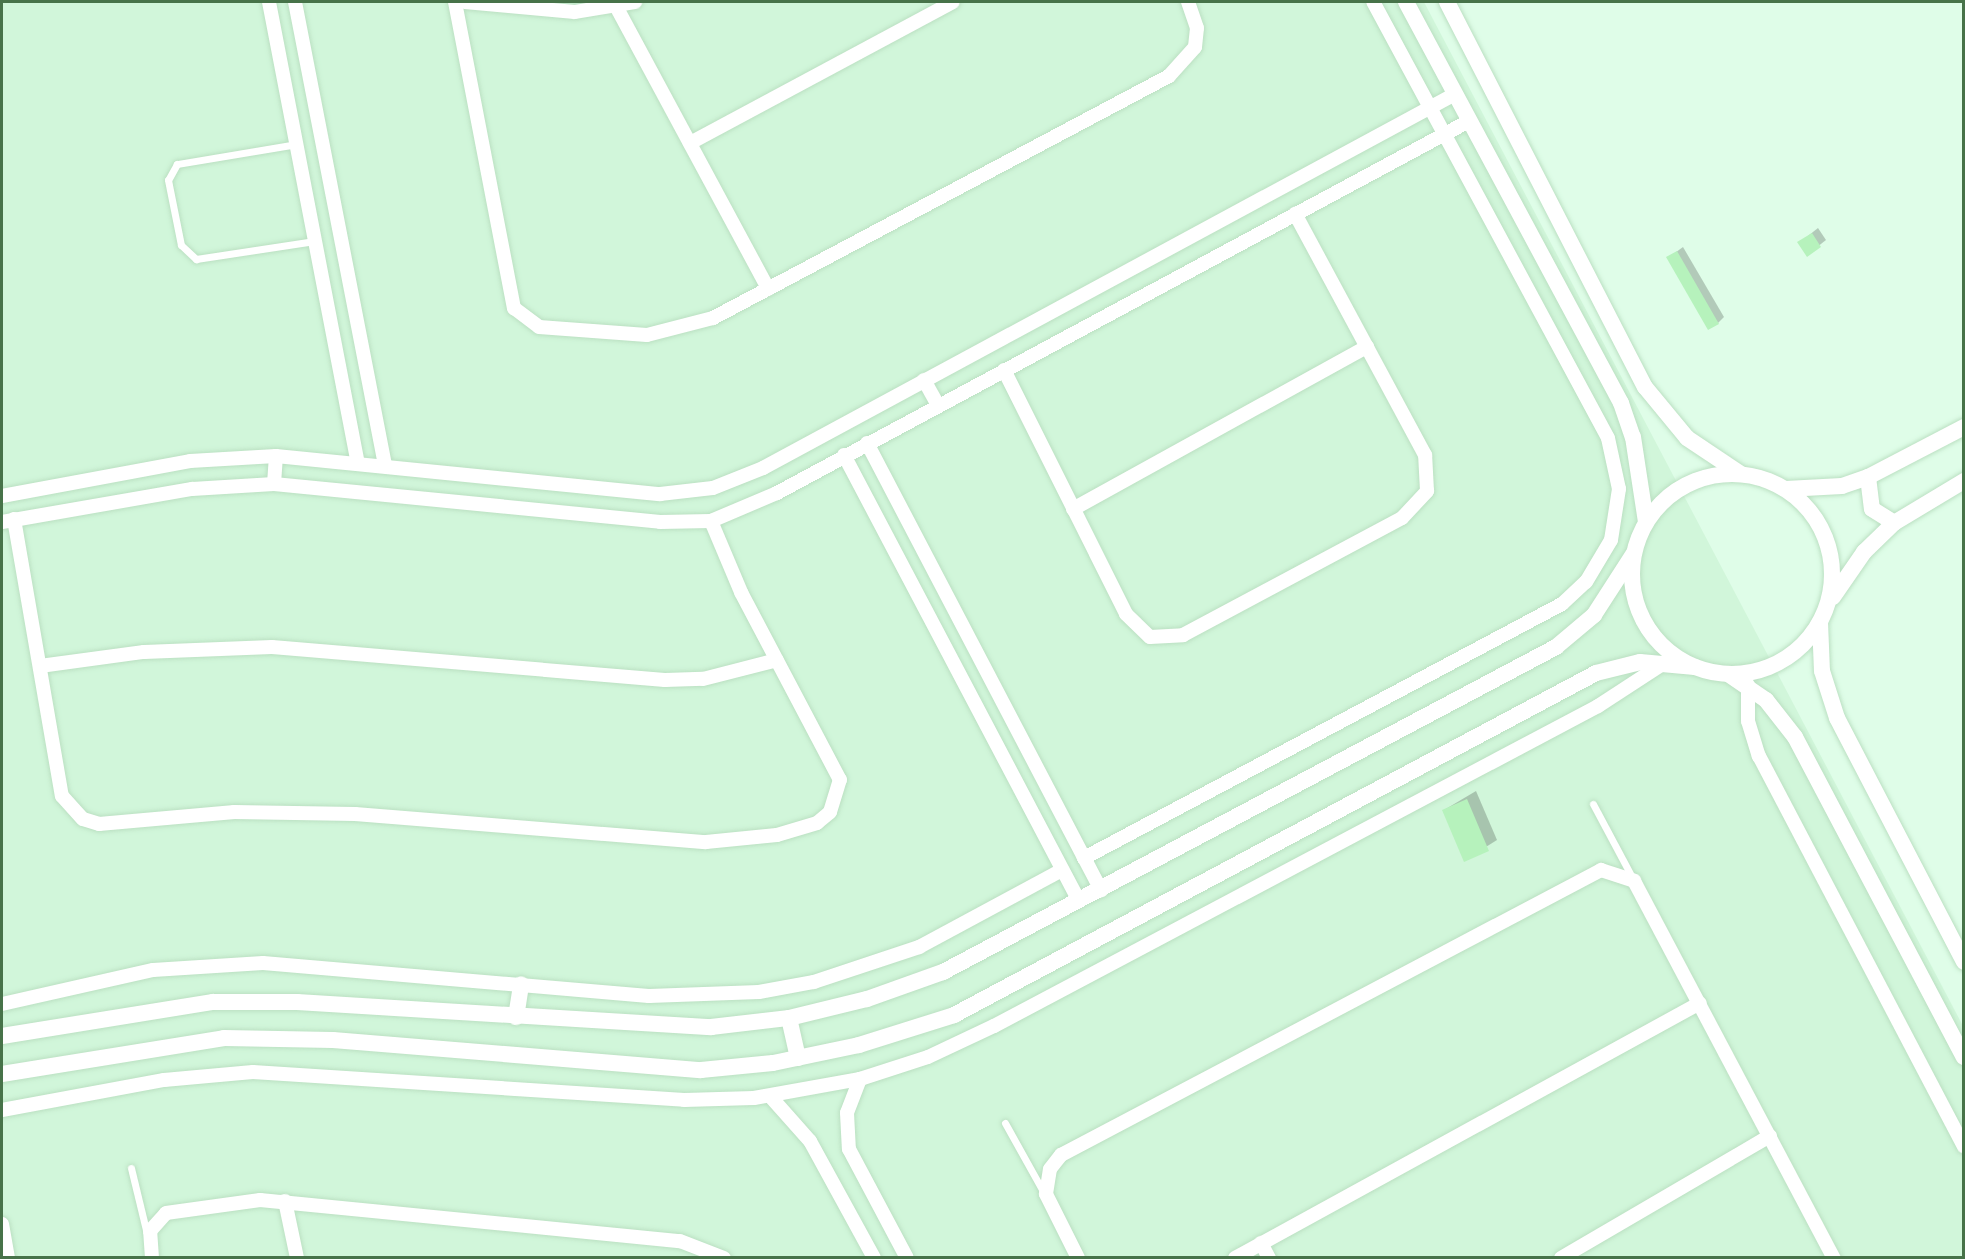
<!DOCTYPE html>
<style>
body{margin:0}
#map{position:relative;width:1965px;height:1259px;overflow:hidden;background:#dffde8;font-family:"Golos Text",sans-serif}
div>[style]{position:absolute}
.residential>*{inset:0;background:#d1f6da}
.shadow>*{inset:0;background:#0003}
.building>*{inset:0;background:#b6f2bc}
.roads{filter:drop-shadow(0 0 2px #bbe0c2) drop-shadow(0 0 2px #bbe0c2)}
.service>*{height:7px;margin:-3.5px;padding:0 3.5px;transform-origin:3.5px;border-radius:3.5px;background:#fff}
.minor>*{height:14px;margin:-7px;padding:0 7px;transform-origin:7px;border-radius:7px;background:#fff}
.tertiary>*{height:16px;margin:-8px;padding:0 8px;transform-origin:8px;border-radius:8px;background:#fff}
.tertiary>.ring{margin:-8px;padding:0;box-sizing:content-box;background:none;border:16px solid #fff;border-radius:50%}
span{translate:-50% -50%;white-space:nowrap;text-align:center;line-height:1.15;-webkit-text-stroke:6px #e6ffed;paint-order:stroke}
.frame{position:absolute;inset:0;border:3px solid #477349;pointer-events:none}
</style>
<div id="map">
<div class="residential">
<div style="clip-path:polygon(2px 2px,1424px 2px,1963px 1026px,1963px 1257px,2px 1257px)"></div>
</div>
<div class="shadow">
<div style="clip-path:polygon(1818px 228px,1826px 240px,1807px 255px,1799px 243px)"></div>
<div style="clip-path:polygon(1683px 247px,1724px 317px,1718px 323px,1668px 258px)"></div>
<div style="clip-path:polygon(1476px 791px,1497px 840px,1465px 860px,1444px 810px)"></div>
</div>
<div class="building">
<div style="clip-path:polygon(1812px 233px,1821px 247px,1807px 257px,1797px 242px)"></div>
<div style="clip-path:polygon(1677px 251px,1719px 324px,1708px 330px,1666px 257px)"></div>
<div style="clip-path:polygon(1467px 799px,1489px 851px,1464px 862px,1442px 810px)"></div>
</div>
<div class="roads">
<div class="service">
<div style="left:297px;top:144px;width:122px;rotate:170.5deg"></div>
<div style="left:177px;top:164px;width:18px;rotate:119deg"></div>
<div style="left:168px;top:180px;width:66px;rotate:78.7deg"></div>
<div style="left:181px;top:245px;width:21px;rotate:43deg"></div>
<div style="left:196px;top:259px;width:120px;rotate:-8.6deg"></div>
<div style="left:1593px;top:804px;width:85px;rotate:61.9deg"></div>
<div style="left:1005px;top:1123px;width:82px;rotate:60.9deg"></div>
<div style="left:131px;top:1168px;width:68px;rotate:76.4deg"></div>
</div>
<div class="minor">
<div style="left:269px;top:2px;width:467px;rotate:79.1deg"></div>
<div style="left:295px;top:2px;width:471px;rotate:79deg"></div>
<div style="left:455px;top:2px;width:312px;rotate:79.1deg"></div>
<div style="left:514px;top:308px;width:31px;rotate:37deg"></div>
<div style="left:539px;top:327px;width:108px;rotate:4.2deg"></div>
<div style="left:647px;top:335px;width:68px;rotate:-14.4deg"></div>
<div style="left:713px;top:318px;width:516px;rotate:-27.95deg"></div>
<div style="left:1169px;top:76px;width:39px;rotate:-48deg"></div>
<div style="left:1195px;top:47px;width:19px;rotate:-84deg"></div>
<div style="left:1197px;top:28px;width:28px;rotate:-109deg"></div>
<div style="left:465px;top:2px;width:110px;rotate:5.2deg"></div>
<div style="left:575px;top:12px;width:61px;rotate:-9.5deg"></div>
<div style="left:617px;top:8px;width:319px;rotate:61.7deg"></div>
<div style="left:690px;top:143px;width:298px;rotate:-28.2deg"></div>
<div style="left:1004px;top:370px;width:273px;rotate:63.4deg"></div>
<div style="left:1126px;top:614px;width:33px;rotate:44deg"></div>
<div style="left:1150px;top:637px;width:33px;rotate:-3deg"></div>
<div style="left:1183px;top:635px;width:248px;rotate:-28.1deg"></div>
<div style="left:1402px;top:518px;width:37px;rotate:-47deg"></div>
<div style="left:1427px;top:491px;width:36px;rotate:-93deg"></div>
<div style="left:1425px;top:455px;width:274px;rotate:-118.3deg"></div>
<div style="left:924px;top:380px;width:29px;rotate:61deg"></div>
<div style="left:867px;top:443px;width:505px;rotate:62.37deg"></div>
<div style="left:844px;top:455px;width:504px;rotate:62.21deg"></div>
<div style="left:274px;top:484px;width:28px;rotate:-86deg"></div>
<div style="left:2px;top:496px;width:191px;rotate:-10.5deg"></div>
<div style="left:190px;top:461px;width:86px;rotate:-3.3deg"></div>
<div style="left:276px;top:456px;width:386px;rotate:5.7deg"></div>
<div style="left:660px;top:494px;width:53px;rotate:-6.5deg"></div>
<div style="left:713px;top:488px;width:54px;rotate:-21.8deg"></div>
<div style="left:763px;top:468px;width:787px;rotate:-28.39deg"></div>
<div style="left:1073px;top:509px;width:336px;rotate:-28.9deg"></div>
<div style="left:14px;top:519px;width:281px;rotate:80.2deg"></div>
<div style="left:62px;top:796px;width:31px;rotate:48deg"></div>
<div style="left:83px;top:819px;width:17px;rotate:17deg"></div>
<div style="left:99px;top:824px;width:136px;rotate:-5.1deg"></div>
<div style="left:234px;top:812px;width:121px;rotate:0.9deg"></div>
<div style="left:355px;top:814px;width:352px;rotate:4.6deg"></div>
<div style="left:706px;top:842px;width:71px;rotate:-5.6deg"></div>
<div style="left:777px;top:835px;width:42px;rotate:-16.7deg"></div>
<div style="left:817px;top:823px;width:17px;rotate:-40deg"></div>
<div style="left:830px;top:812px;width:34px;rotate:-73deg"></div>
<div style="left:840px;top:780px;width:212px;rotate:-117.8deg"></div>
<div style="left:741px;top:592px;width:77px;rotate:-112.9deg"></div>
<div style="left:2px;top:522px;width:193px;rotate:-9.9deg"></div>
<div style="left:192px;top:489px;width:82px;rotate:-3.5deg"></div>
<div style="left:274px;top:484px;width:388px;rotate:5.6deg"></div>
<div style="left:660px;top:522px;width:51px;rotate:-1.1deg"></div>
<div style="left:711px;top:521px;width:72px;rotate:-23deg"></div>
<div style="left:777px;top:493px;width:786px;rotate:-28.26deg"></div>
<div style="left:40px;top:666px;width:105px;rotate:-7.7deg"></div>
<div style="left:144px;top:652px;width:128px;rotate:-2.2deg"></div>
<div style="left:272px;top:647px;width:394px;rotate:4.8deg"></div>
<div style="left:665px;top:680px;width:38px;rotate:-2deg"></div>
<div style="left:703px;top:679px;width:76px;rotate:-14.4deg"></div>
<div style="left:1748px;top:685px;width:36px;rotate:90deg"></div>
<div style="left:1748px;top:721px;width:37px;rotate:73deg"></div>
<div style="left:1759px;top:756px;width:441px;rotate:62.3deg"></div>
<div style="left:1084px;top:858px;width:541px;rotate:-27.99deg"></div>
<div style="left:1562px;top:604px;width:33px;rotate:-43deg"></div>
<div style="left:1586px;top:582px;width:49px;rotate:-59.2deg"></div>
<div style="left:1611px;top:540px;width:52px;rotate:-81.1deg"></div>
<div style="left:1619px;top:489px;width:52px;rotate:-102.2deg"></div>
<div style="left:1608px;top:438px;width:495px;rotate:-118.3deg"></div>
<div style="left:2px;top:1004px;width:155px;rotate:-12.7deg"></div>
<div style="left:153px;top:970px;width:110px;rotate:-3.6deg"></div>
<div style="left:263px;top:963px;width:387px;rotate:4.9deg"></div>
<div style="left:649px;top:996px;width:110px;rotate:-2.1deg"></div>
<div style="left:759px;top:992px;width:56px;rotate:-10.3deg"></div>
<div style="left:814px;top:982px;width:111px;rotate:-18.4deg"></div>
<div style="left:919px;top:947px;width:162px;rotate:-28.3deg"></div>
<div style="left:860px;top:1079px;width:36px;rotate:111deg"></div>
<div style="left:847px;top:1113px;width:36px;rotate:87deg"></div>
<div style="left:849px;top:1149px;width:123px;rotate:62deg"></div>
<div style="left:770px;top:1096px;width:60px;rotate:48.4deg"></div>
<div style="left:810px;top:1141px;width:133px;rotate:61.3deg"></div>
<div style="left:2px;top:1110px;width:165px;rotate:-10.5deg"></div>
<div style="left:164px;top:1080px;width:89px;rotate:-5.1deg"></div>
<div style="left:253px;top:1072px;width:432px;rotate:3.7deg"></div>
<div style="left:684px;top:1100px;width:70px;rotate:-1.6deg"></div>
<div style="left:754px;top:1098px;width:108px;rotate:-10.2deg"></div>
<div style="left:860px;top:1079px;width:71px;rotate:-17.9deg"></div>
<div style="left:928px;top:1057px;width:73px;rotate:-25.2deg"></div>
<div style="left:994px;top:1026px;width:684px;rotate:-27.91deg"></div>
<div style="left:1598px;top:706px;width:79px;rotate:-33.1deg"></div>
<div style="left:285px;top:1201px;width:58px;rotate:78.1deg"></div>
<div style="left:2px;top:1224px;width:35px;rotate:80deg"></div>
<div style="left:1261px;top:1243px;width:17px;rotate:62deg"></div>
<div style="left:152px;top:1258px;width:27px;rotate:-94deg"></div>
<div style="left:150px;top:1231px;width:24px;rotate:-48deg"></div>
<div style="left:166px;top:1213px;width:95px;rotate:-7.9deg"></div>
<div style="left:260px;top:1200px;width:422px;rotate:5.6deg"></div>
<div style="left:680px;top:1241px;width:47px;rotate:21.1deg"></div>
<div style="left:1078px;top:1258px;width:72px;rotate:-116.6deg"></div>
<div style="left:1046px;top:1194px;width:25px;rotate:-81deg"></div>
<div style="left:1050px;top:1169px;width:18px;rotate:-52deg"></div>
<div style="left:1061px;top:1155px;width:611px;rotate:-27.82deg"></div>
<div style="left:1601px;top:870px;width:35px;rotate:18deg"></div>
<div style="left:1634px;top:881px;width:427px;rotate:62.1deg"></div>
<div style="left:1235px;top:1258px;width:530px;rotate:-28.74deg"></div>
<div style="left:1561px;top:1258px;width:242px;rotate:-30.3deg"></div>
</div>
<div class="tertiary">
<div style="left:1406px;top:2px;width:455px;rotate:61.8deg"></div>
<div style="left:1621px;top:403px;width:36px;rotate:71deg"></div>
<div style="left:1633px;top:437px;width:86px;rotate:81.3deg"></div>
<div style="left:1447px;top:2px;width:433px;rotate:62.8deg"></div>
<div style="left:1645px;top:387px;width:66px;rotate:50.5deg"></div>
<div style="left:1687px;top:438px;width:65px;rotate:33.7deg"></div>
<div class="ring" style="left:1632px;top:474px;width:184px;height:184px"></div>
<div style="left:1868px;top:477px;width:32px;rotate:83deg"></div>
<div style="left:1872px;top:509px;width:26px;rotate:32deg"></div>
<div style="left:1786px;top:489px;width:56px;rotate:-3.1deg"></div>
<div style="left:1842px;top:486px;width:28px;rotate:-19deg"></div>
<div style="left:1868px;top:477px;width:108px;rotate:-27.5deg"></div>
<div style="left:1833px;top:597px;width:55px;rotate:-55.4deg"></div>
<div style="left:1864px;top:552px;width:42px;rotate:-44deg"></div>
<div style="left:1894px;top:523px;width:82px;rotate:-31deg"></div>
<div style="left:1820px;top:622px;width:49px;rotate:87.7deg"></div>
<div style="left:1822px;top:671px;width:49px;rotate:72.3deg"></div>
<div style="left:1837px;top:718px;width:275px;rotate:62.5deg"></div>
<div style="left:1728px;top:674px;width:46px;rotate:34.4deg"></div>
<div style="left:1766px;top:700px;width:47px;rotate:51.9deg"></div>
<div style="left:1795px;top:737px;width:362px;rotate:62.2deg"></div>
<div style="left:516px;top:1017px;width:33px;rotate:-81deg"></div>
<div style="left:789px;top:1018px;width:41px;rotate:77.3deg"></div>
<div style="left:2px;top:1036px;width:214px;rotate:-9.2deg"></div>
<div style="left:213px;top:1002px;width:84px"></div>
<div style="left:297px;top:1002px;width:415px;rotate:3.5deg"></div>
<div style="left:711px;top:1027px;width:79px;rotate:-6.6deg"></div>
<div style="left:789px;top:1018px;width:80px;rotate:-13.7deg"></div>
<div style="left:867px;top:999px;width:81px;rotate:-19.6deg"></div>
<div style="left:943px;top:972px;width:694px;rotate:-27.93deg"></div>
<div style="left:1556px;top:647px;width:50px;rotate:-40.1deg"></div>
<div style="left:1594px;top:615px;width:74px;rotate:-57.2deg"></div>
<div style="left:2px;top:1074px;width:225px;rotate:-9.2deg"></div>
<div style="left:224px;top:1038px;width:109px;rotate:1.1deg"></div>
<div style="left:333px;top:1040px;width:369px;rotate:4.7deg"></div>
<div style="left:701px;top:1070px;width:72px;rotate:-5.6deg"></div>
<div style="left:773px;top:1063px;width:88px;rotate:-11.8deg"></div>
<div style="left:859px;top:1045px;width:100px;rotate:-17.5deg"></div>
<div style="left:954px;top:1015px;width:727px;rotate:-28.04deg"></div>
<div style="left:1596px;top:673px;width:45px;rotate:-14deg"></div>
<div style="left:1640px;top:662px;width:55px;rotate:5.2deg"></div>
</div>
</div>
<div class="frame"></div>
</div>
